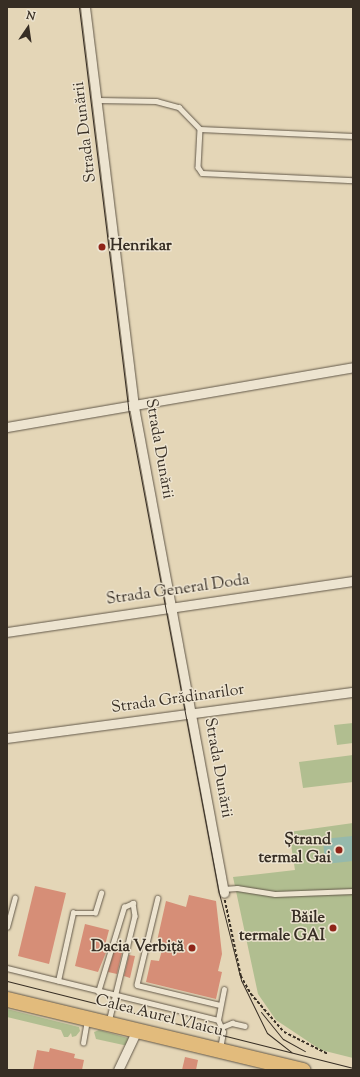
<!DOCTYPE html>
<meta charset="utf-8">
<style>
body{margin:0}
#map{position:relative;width:360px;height:1077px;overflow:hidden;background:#e4d6b7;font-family:"Sorts Mill Goudy",serif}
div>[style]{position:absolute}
.green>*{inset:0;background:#b1be90}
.water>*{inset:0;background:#95b9ac}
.building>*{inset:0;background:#d68e77}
.path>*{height:1.5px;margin-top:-0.75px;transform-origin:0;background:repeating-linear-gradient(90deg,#372e24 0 3px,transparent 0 5px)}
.roads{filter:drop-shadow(0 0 1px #625849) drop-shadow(0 0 1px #625849)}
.service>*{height:4.5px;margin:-2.25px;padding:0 2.25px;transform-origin:2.25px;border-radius:2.25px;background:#ede4d0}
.minor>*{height:9px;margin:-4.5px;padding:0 4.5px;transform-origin:4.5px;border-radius:4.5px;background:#ede4d0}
.primary>*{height:15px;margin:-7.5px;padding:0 7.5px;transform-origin:7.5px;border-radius:7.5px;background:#e2bb7c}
.tram>*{height:1px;margin:-0.5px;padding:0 0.5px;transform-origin:0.5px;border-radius:0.5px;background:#372e24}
.dots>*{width:11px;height:11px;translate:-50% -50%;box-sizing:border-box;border:2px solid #ede4d0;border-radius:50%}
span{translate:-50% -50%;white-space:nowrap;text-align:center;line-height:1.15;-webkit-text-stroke:3px #ede4d0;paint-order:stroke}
.street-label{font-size:16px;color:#372e24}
.poi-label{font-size:16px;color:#372e24;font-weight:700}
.left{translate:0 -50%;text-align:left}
.right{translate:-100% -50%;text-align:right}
.frame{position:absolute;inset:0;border:8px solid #372e24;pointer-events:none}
.north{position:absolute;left:8px;top:8px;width:40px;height:40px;-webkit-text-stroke:3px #ede4d0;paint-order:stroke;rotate:13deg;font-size:11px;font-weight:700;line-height:16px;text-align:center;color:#372e24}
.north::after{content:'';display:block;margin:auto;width:14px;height:18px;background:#372e24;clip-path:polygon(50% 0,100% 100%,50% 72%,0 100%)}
</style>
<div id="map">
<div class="green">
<div style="clip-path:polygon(353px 723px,353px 743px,337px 745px,334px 725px)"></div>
<div style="clip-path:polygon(353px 755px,353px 782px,303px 788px,299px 762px)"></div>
<div style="clip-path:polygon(353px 823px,353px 1058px,321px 1050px,276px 1020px,258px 994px,233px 877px,295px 870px,289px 832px)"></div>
<div style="clip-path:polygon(7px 1009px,79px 1027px,80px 1031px,76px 1036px,72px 1037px,71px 1033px,68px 1037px,64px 1037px,61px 1030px,7px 1017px)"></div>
<div style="clip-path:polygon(99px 1030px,128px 1038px,128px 1046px,96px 1039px,94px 1032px)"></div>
</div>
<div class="water">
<div style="clip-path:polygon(353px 836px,353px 861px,325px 864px,323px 839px)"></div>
</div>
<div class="building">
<div style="clip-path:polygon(35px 886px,66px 893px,49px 964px,18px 956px)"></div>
<div style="clip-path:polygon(189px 895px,216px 901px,222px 954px,218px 971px,222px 972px,216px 999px,146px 982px,151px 960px,159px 961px,164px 943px,157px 941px,166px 901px,186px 907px)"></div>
<div style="clip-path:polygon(85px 924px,109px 930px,104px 949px,107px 950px,98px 972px,75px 966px)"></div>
<div style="clip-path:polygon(114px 951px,122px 953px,117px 974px,108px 972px)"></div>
<div style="clip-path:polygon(129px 955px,135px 956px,130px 978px,124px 976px)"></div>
<div style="clip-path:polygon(50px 1048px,75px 1054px,74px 1058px,84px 1060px,82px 1070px,33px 1070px,37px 1050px,49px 1052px)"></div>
<div style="clip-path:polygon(185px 1057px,198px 1060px,196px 1070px,182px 1070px)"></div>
</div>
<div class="path">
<div style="left:225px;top:900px;width:78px;rotate:78.1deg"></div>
<div style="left:241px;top:976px;width:21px;rotate:61deg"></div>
<div style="left:251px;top:994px;width:50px;rotate:49deg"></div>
<div style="left:284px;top:1032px;width:49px;rotate:26.6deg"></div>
</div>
<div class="roads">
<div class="service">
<div style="left:98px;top:100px;width:58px;rotate:1deg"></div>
<div style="left:156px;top:101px;width:24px;rotate:15deg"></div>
<div style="left:179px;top:107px;width:30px;rotate:46deg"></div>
<div style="left:200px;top:129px;width:38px;rotate:93deg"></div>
<div style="left:198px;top:167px;width:7px;rotate:56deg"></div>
<div style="left:202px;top:173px;width:151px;rotate:2.7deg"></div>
<div style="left:200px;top:129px;width:153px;rotate:2.6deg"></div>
<div style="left:223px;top:889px;width:14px;rotate:-4deg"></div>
<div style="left:237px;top:888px;width:38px;rotate:9deg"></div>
<div style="left:275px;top:894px;width:78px;rotate:-2.2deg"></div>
<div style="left:158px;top:898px;width:89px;rotate:103.6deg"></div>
<div style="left:137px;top:985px;width:85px;rotate:13.5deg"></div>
<div style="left:7px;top:927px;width:30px;rotate:-75deg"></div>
<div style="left:7px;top:968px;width:217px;rotate:13.8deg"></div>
<div style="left:58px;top:981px;width:70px;rotate:-77.6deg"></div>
<div style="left:73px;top:913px;width:22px"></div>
<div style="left:95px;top:913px;width:21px;rotate:-73deg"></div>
<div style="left:98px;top:992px;width:89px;rotate:-73deg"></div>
<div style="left:124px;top:907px;width:10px;rotate:-24deg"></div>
<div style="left:133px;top:903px;width:13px;rotate:81deg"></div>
<div style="left:135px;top:916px;width:109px;rotate:103.8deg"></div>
<div style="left:222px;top:1027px;width:11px;rotate:-22deg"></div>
<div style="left:232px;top:1023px;width:13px;rotate:13deg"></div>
<div style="left:83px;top:1043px;width:22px;rotate:-80deg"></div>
<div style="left:220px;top:1049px;width:17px;rotate:-80deg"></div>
<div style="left:223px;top:1032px;width:13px;rotate:-113deg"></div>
<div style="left:218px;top:1020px;width:31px;rotate:-79deg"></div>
</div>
<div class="minor">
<div style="left:85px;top:7px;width:403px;rotate:83deg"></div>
<div style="left:134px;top:407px;width:494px;rotate:79.5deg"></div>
<div style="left:7px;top:427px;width:351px;rotate:-9.8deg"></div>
<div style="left:7px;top:632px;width:350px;rotate:-8.4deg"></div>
<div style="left:7px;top:738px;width:349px;rotate:-7.6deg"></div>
<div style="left:118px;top:1070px;width:44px;rotate:-64.6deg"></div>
</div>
<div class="primary">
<div style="left:7px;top:999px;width:304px;rotate:13.5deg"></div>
</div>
</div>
<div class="tram">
<div style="left:79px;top:7px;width:404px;rotate:83deg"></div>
<div style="left:128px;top:408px;width:493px;rotate:79.4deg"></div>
<div style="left:219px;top:893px;width:90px;rotate:75.8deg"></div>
<div style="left:241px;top:980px;width:59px;rotate:63.9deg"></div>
<div style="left:267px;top:1033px;width:31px;rotate:38deg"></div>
<div style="left:7px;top:981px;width:357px;rotate:14.1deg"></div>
<div style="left:261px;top:1012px;width:35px;rotate:51deg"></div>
<div style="left:283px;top:1039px;width:25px;rotate:29deg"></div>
</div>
<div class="dots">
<div style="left:102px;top:247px;background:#8f2418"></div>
<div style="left:339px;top:850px;background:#8f2418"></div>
<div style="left:333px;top:928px;background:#8f2418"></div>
<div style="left:192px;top:948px;background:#8f2418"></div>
</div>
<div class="street-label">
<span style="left:86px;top:132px;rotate:-97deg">Strada Dunării</span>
<span style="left:158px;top:449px;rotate:80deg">Strada Dunării</span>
<span style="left:178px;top:591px;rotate:-8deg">Strada General Doda</span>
<span style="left:178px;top:700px;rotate:-8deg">Strada Grădinarilor</span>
<span style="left:217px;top:768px;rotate:80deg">Strada Dunării</span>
<span style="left:159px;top:1017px;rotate:14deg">Calea Aurel Vlaicu</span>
</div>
<div class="poi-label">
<span class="left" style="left:110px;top:247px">Henrikar</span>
<span class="right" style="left:331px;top:850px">Ștrand<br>termal Gai</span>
<span class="right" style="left:325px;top:928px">Băile<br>termale GAI</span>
<span class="right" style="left:184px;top:948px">Dacia Verbiță</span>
</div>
<div class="frame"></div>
<div class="north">N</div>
</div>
